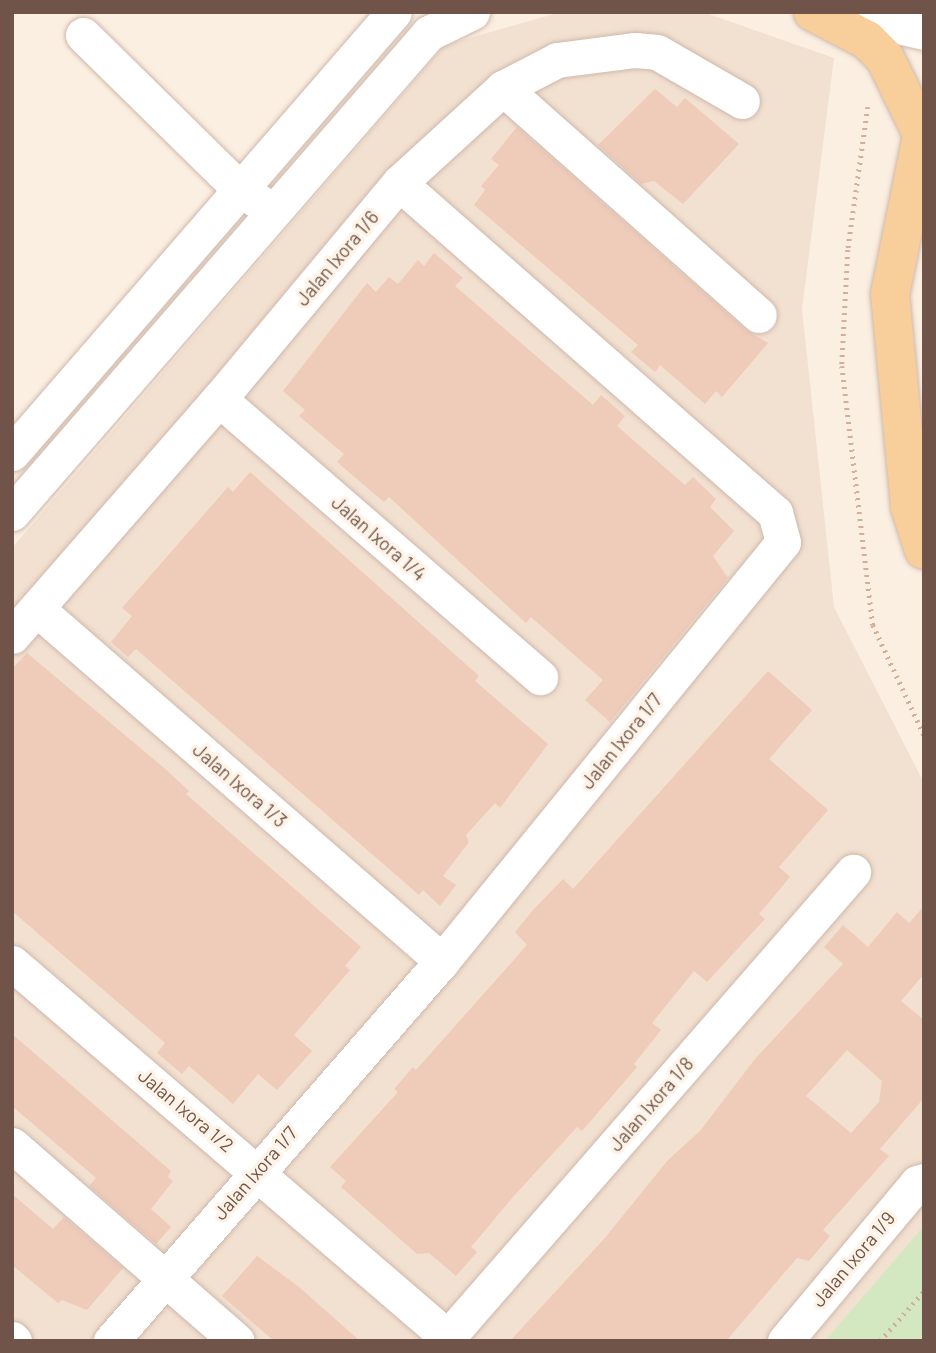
<!DOCTYPE html>
<style>
body{margin:0}
#map{position:relative;width:936px;height:1353px;overflow:hidden;background:#fbefe1;font-family:Barlow,sans-serif}
div>[style]{position:absolute}
.residential>*{inset:0;background:#f2e0d0}
.green>*{inset:0;background:#d3e8c0}
.building>*{inset:0;background:#efcbba}
.path>*{height:4.5px;margin-top:-2.25px;transform-origin:0;background:repeating-linear-gradient(90deg,#d4ae9d 0 2px,transparent 0 7px)}
.roads{filter:drop-shadow(0 0 2px #ceb8ab) drop-shadow(0 0 2px #ceb8ab)}
.minor>*{height:35px;margin:-17.5px;padding:0 17.5px;transform-origin:17.5px;border-radius:17.5px;background:#fff}
.major>*{height:38px;margin:-19px;padding:0 19px;transform-origin:19px;border-radius:19px;background:#f8ce9b}
span{translate:-50% -50%;white-space:nowrap;text-align:center;line-height:1.15;-webkit-text-stroke:7px #fef3e7;paint-order:stroke}
.street-label{font-size:19px;color:#715449}
.frame{position:absolute;inset:0;border:14px solid #715449;pointer-events:none}
</style>
<div id="map">
<div class="residential">
<div style="clip-path:polygon(561px 12px,703px 12px,834px 58px,802px 309px,834px 607px,924px 783px,924px 1341px,12px 1341px,12px 548px,445px 45px)"></div>
</div>
<div class="green">
<div style="clip-path:polygon(924px 1226px,924px 1341px,825px 1341px)"></div>
</div>
<div class="building">
<div style="clip-path:polygon(655px 89px,677px 107px,685px 98px,739px 144px,683px 204px,654px 181px,641px 184px,598px 145px)"></div>
<div style="clip-path:polygon(517px 127px,746px 330px,768px 343px,722px 397px,716px 391px,705px 404px,660px 365px,655px 372px,631px 352px,638px 345px,474px 205px,485px 190px,481px 186px,499px 165px,491px 159px)"></div>
<div style="clip-path:polygon(434px 253px,463px 278px,455px 286px,593px 405px,601px 395px,625px 416px,617px 426px,685px 485px,693px 477px,716px 499px,710px 507px,734px 531px,713px 556px,728px 578px,610px 722px,585px 700px,603px 680px,531px 617px,526px 623px,389px 497px,384px 502px,337px 462px,344px 454px,299px 416px,305px 410px,283px 391px,367px 283px,376px 292px,389px 277px,398px 284px,418px 260px,424px 266px)"></div>
<div style="clip-path:polygon(250px 472px,479px 676px,475px 681px,548px 744px,500px 808px,495px 803px,466px 835px,469px 842px,443px 876px,456px 885px,440px 906px,423px 890px,419px 895px,136px 649px,128px 657px,111px 642px,132px 616px,122px 608px,228px 487px,233px 492px)"></div>
<div style="clip-path:polygon(27px 653px,163px 767px,189px 791px,186px 794px,361px 947px,345px 966px,350px 970px,294px 1035px,312px 1051px,277px 1090px,258px 1074px,233px 1104px,189px 1066px,182px 1074px,157px 1053px,165px 1043px,12px 911px,12px 669px)"></div>
<div style="clip-path:polygon(768px 671px,812px 710px,769px 759px,828px 810px,779px 867px,790px 877px,759px 914px,765px 919px,707px 982px,694px 971px,652px 1023px,661px 1030px,634px 1064px,637px 1067px,582px 1131px,577px 1127px,513px 1197px,471px 1247px,477px 1252px,456px 1276px,429px 1253px,417px 1254px,341px 1187px,346px 1181px,330px 1167px,398px 1092px,394px 1089px,413px 1067px,416px 1070px,527px 945px,515px 932px,533px 910px,563px 879px,573px 889px)"></div>
<div style="clip-path:polygon(evenodd,924px 906px,924px 974px,901px 1001px,924px 1020px,924px 1098px,880px 1149px,889px 1156px,823px 1230px,830px 1236px,809px 1261px,797px 1258px,726px 1341px,510px 1341px,604px 1239px,668px 1160px,700px 1131px,755px 1059px,843px 964px,824px 947px,843px 925px,868px 947px,897px 912px,909px 923px,924px 906px,847px 1050px,882px 1081px,879px 1102px,851px 1133px,806px 1096px,847px 1050px)"></div>
<div style="clip-path:polygon(12px 1034px,171px 1171px,168px 1177px,173px 1181px,151px 1209px,171px 1227px,156px 1244px,89px 1186px,96px 1178px,12px 1106px)"></div>
<div style="clip-path:polygon(12px 1194px,53px 1229px,64px 1217px,123px 1268px,87px 1310px,62px 1300px,58px 1303px,12px 1265px)"></div>
<div style="clip-path:polygon(257px 1256px,299px 1287px,360px 1341px,274px 1341px,222px 1296px)"></div>
</div>
<div class="path">
<div style="left:868px;top:107px;width:144px;rotate:98deg"></div>
<div style="left:848px;top:250px;width:116px;rotate:93deg"></div>
<div style="left:842px;top:366px;width:261px;rotate:83.2deg"></div>
<div style="left:873px;top:625px;width:121px;rotate:65.1deg"></div>
<div style="left:880px;top:1341px;width:67px;rotate:-48.7deg"></div>
</div>
<div class="roads">
<div class="minor">
<div style="left:838px;top:12px;width:88px;rotate:13.1deg"></div>
<div style="left:83px;top:35px;width:221px;rotate:44.5deg"></div>
<div style="left:241px;top:190px;width:24px;rotate:33deg"></div>
<div style="left:503px;top:88px;width:342px;rotate:41.6deg"></div>
<div style="left:219px;top:399px;width:425px;rotate:40.9deg"></div>
<div style="left:12px;top:453px;width:583px;rotate:-49.1deg"></div>
<div style="left:12px;top:513px;width:636px;rotate:-49.02deg"></div>
<div style="left:429px;top:33px;width:48px;rotate:-26deg"></div>
<div style="left:37px;top:609px;width:537px;rotate:41deg"></div>
<div style="left:12px;top:636px;width:315px;rotate:-48.9deg"></div>
<div style="left:219px;top:399px;width:281px;rotate:-50.2deg"></div>
<div style="left:399px;top:183px;width:141px;rotate:-42.4deg"></div>
<div style="left:503px;top:88px;width:61px;rotate:-27.4deg"></div>
<div style="left:557px;top:60px;width:79px;rotate:-7.3deg"></div>
<div style="left:635px;top:50px;width:22px;rotate:5deg"></div>
<div style="left:657px;top:52px;width:98px;rotate:30deg"></div>
<div style="left:12px;top:963px;width:580px;rotate:40.67deg"></div>
<div style="left:12px;top:1145px;width:298px;rotate:41.1deg"></div>
<div style="left:448px;top:1337px;width:617px;rotate:-48.95deg"></div>
<div style="left:12px;top:1339px;width:3px;rotate:45deg"></div>
<div style="left:111px;top:1341px;width:504px;rotate:-48.94deg"></div>
<div style="left:442px;top:961px;width:540px;rotate:-50.86deg"></div>
<div style="left:783px;top:542px;width:30px;rotate:-105deg"></div>
<div style="left:775px;top:513px;width:500px;rotate:-138.73deg"></div>
<div style="left:785px;top:1341px;width:206px;rotate:-50.1deg"></div>
<div style="left:917px;top:1183px;width:7px;rotate:-16deg"></div>
</div>
<div class="major">
<div style="left:813px;top:12px;width:61px;rotate:27.4deg"></div>
<div style="left:867px;top:40px;width:25px;rotate:45deg"></div>
<div style="left:885px;top:58px;width:85px;rotate:64deg"></div>
<div style="left:924px;top:126px;width:171px;rotate:101.4deg"></div>
<div style="left:890px;top:294px;width:214px;rotate:84.6deg"></div>
<div style="left:910px;top:507px;width:45px;rotate:72deg"></div>
</div>
</div>
<div class="street-label">
<span style="left:337px;top:258px;rotate:-50deg">Jalan Ixora 1/6</span>
<span style="left:379px;top:538px;rotate:41deg">Jalan Ixora 1/4</span>
<span style="left:621px;top:741px;rotate:-51deg">Jalan Ixora 1/7</span>
<span style="left:240px;top:785px;rotate:41deg">Jalan Ixora 1/3</span>
<span style="left:651px;top:1104px;rotate:-49deg">Jalan Ixora 1/8</span>
<span style="left:186px;top:1110px;rotate:40deg">Jalan Ixora 1/2</span>
<span style="left:255px;top:1173px;rotate:-49deg">Jalan Ixora 1/7</span>
<span style="left:853px;top:1259px;rotate:-50deg">Jalan Ixora 1/9</span>
</div>
<div class="frame"></div>
</div>
